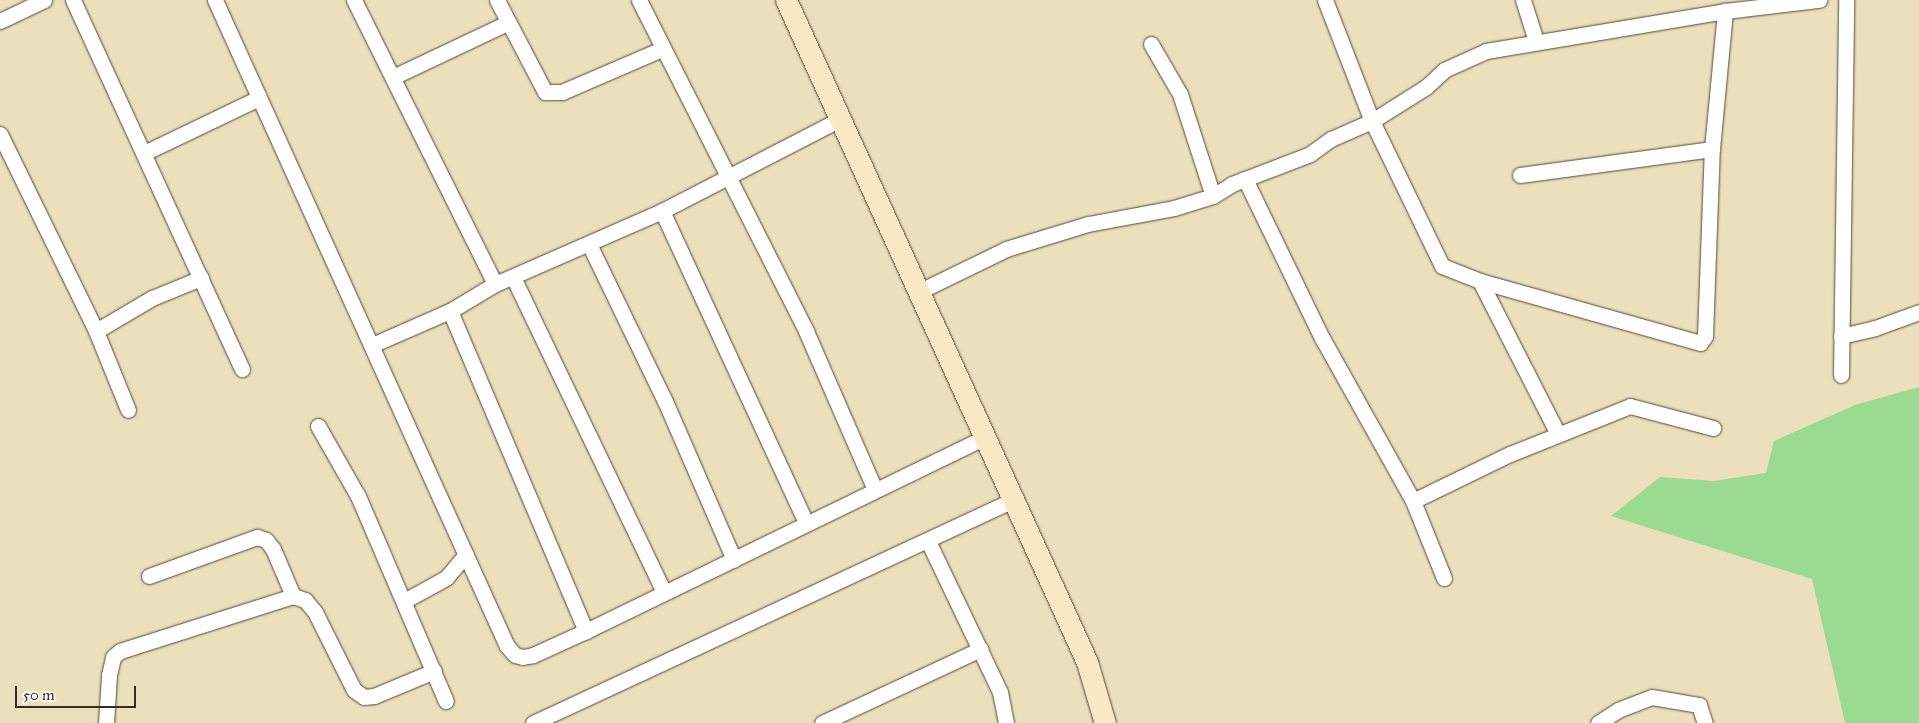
<!DOCTYPE html>
<style>
body{margin:0}
#map{position:relative;width:1919px;height:723px;overflow:hidden;background:#ebdfbc;font-family:"IM FELL Great Primer",serif}
div>[style]{position:absolute}
.green>*{inset:0;background:#9adb91}
.roads{filter:drop-shadow(0 0 1px #554536) drop-shadow(0 0 1px #554536)}
.minor>*{height:15px;margin:-7.5px;padding:0 7.5px;transform-origin:7.5px;border-radius:7.5px;background:#fff}
.secondary>*{height:21px;margin:-10.5px;padding:0 10.5px;transform-origin:10.5px;border-radius:10.5px;background:#f8e8c3}
span{translate:-50% -50%;white-space:nowrap;text-align:center;line-height:1.15;-webkit-text-stroke:4px #f6f6f2;paint-order:stroke}
.scale{position:absolute;left:15px;top:686px;width:121px;height:22px;box-sizing:border-box;border:2px solid #3b2a1e;border-top:0;padding-left:6px;font-size:15px;line-height:18px;white-space:nowrap;color:#3b2a1e;-webkit-text-stroke:4px #f6f6f2;paint-order:stroke}
</style>
<div id="map">
<div class="green">
<div style="clip-path:polygon(1919px 387px,1919px 723px,1845px 723px,1812px 579px,1611px 516px,1660px 477px,1714px 481px,1766px 473px,1774px 441px,1855px 405px)"></div>
</div>
<div class="roads">
<div class="minor">
<div style="left:73px;top:0;width:406px;rotate:65.4deg"></div>
<div style="left:215px;top:0;width:709px;rotate:65.68deg"></div>
<div style="left:507px;top:646px;width:12px;rotate:48deg"></div>
<div style="left:515px;top:655px;width:8px;rotate:14deg"></div>
<div style="left:523px;top:657px;width:10px;rotate:-11deg"></div>
<div style="left:533px;top:655px;width:58px;rotate:-24.4deg"></div>
<div style="left:586px;top:631px;width:441px;rotate:-25.9deg"></div>
<div style="left:354px;top:0;width:317px;rotate:63.6deg"></div>
<div style="left:497px;top:0;width:104px;rotate:62.4deg"></div>
<div style="left:545px;top:92px;width:17px"></div>
<div style="left:562px;top:92px;width:109px;rotate:-23.3deg"></div>
<div style="left:639px;top:0;width:371px;rotate:63.2deg"></div>
<div style="left:806px;top:331px;width:173px;rotate:66.5deg"></div>
<div style="left:1325px;top:0;width:130px;rotate:68.8deg"></div>
<div style="left:1372px;top:121px;width:161px;rotate:64.2deg"></div>
<div style="left:1442px;top:266px;width:41px;rotate:21.5deg"></div>
<div style="left:1480px;top:281px;width:229px;rotate:15.7deg"></div>
<div style="left:1700px;top:343px;width:9px;rotate:-54deg"></div>
<div style="left:1705px;top:336px;width:187px;rotate:-87.9deg"></div>
<div style="left:1712px;top:149px;width:139px;rotate:-84.6deg"></div>
<div style="left:1523px;top:0;width:43px;rotate:72.4deg"></div>
<div style="left:0;top:21px;width:49px;rotate:-25.5deg"></div>
<div style="left:1151px;top:44px;width:58px;rotate:59.9deg"></div>
<div style="left:1180px;top:94px;width:107px;rotate:72.1deg"></div>
<div style="left:395px;top:76px;width:124px;rotate:-25.3deg"></div>
<div style="left:0;top:134px;width:219px;rotate:64deg"></div>
<div style="left:96px;top:331px;width:85px;rotate:67.9deg"></div>
<div style="left:144px;top:153px;width:127px;rotate:-25.6deg"></div>
<div style="left:1520px;top:175px;width:194px;rotate:-7.7deg"></div>
<div style="left:1245px;top:179px;width:177px;rotate:64.2deg"></div>
<div style="left:1322px;top:338px;width:187px;rotate:60.8deg"></div>
<div style="left:1413px;top:501px;width:83px;rotate:68.1deg"></div>
<div style="left:662px;top:211px;width:344px;rotate:65.2deg"></div>
<div style="left:589px;top:244px;width:174px;rotate:64.2deg"></div>
<div style="left:665px;top:401px;width:173px;rotate:66.5deg"></div>
<div style="left:513px;top:277px;width:349px;rotate:64.4deg"></div>
<div style="left:1480px;top:281px;width:172px;rotate:63deg"></div>
<div style="left:920px;top:291px;width:96px;rotate:-26deg"></div>
<div style="left:1006px;top:249px;width:86px;rotate:-17deg"></div>
<div style="left:1088px;top:224px;width:87px;rotate:-10.5deg"></div>
<div style="left:1174px;top:208px;width:41px;rotate:-17.1deg"></div>
<div style="left:1213px;top:196px;width:22px;rotate:-32deg"></div>
<div style="left:1232px;top:184px;width:84px;rotate:-21deg"></div>
<div style="left:1310px;top:154px;width:26px;rotate:-36deg"></div>
<div style="left:1331px;top:139px;width:45px;rotate:-23.7deg"></div>
<div style="left:1372px;top:121px;width:64px;rotate:-32.2deg"></div>
<div style="left:1426px;top:87px;width:25px;rotate:-43deg"></div>
<div style="left:1444px;top:70px;width:46px;rotate:-24.3deg"></div>
<div style="left:1486px;top:51px;width:242px;rotate:-9.5deg"></div>
<div style="left:1725px;top:11px;width:95px;rotate:-6.7deg"></div>
<div style="left:450px;top:311px;width:348px;rotate:67deg"></div>
<div style="left:96px;top:331px;width:65px;rotate:-30.5deg"></div>
<div style="left:152px;top:298px;width:53px;rotate:-22.2deg"></div>
<div style="left:1841px;top:336px;width:35px;rotate:-13deg"></div>
<div style="left:1875px;top:328px;width:47px;rotate:-20deg"></div>
<div style="left:372px;top:345px;width:85px;rotate:-23.6deg"></div>
<div style="left:450px;top:311px;width:52px;rotate:-31deg"></div>
<div style="left:495px;top:284px;width:182px;rotate:-23.6deg"></div>
<div style="left:662px;top:211px;width:200px;rotate:-27.3deg"></div>
<div style="left:1841px;top:375px;width:375px;rotate:-89.2deg"></div>
<div style="left:318px;top:426px;width:81px;rotate:60.3deg"></div>
<div style="left:358px;top:496px;width:223px;rotate:66.8deg"></div>
<div style="left:1413px;top:501px;width:108px;rotate:-25.9deg"></div>
<div style="left:1510px;top:454px;width:129px;rotate:-21.8deg"></div>
<div style="left:1630px;top:406px;width:86px;rotate:14.8deg"></div>
<div style="left:928px;top:541px;width:167px;rotate:64.5deg"></div>
<div style="left:1000px;top:692px;width:32px;rotate:79deg"></div>
<div style="left:149px;top:576px;width:115px;rotate:-19.9deg"></div>
<div style="left:257px;top:537px;width:9px;rotate:18deg"></div>
<div style="left:266px;top:540px;width:11px;rotate:52deg"></div>
<div style="left:273px;top:549px;width:51px;rotate:66.9deg"></div>
<div style="left:404px;top:601px;width:48px;rotate:-28.7deg"></div>
<div style="left:446px;top:578px;width:31px;rotate:-50deg"></div>
<div style="left:106px;top:723px;width:48px;rotate:-86.4deg"></div>
<div style="left:109px;top:675px;width:18px;rotate:-77deg"></div>
<div style="left:113px;top:657px;width:9px;rotate:-41deg"></div>
<div style="left:120px;top:651px;width:182px;rotate:-17.6deg"></div>
<div style="left:293px;top:596px;width:13px;rotate:18deg"></div>
<div style="left:305px;top:600px;width:16px;rotate:50deg"></div>
<div style="left:315px;top:612px;width:87px;rotate:63.4deg"></div>
<div style="left:354px;top:690px;width:12px;rotate:35deg"></div>
<div style="left:364px;top:697px;width:10px;rotate:-6deg"></div>
<div style="left:374px;top:696px;width:65px;rotate:-22.6deg"></div>
<div style="left:533px;top:723px;width:529px;rotate:-24.92deg"></div>
<div style="left:822px;top:723px;width:175px;rotate:-25deg"></div>
<div style="left:1598px;top:723px;width:24px;rotate:-33deg"></div>
<div style="left:1618px;top:710px;width:36px;rotate:-21deg"></div>
<div style="left:1652px;top:697px;width:48px;rotate:9.7deg"></div>
<div style="left:1699px;top:705px;width:19px;rotate:72deg"></div>
</div>
<div class="secondary">
<div style="left:786px;top:0;width:727px;rotate:65.55deg"></div>
<div style="left:1087px;top:662px;width:64px;rotate:73.6deg"></div>
</div>
</div>
<div class="scale">50 m</div>
</div>
